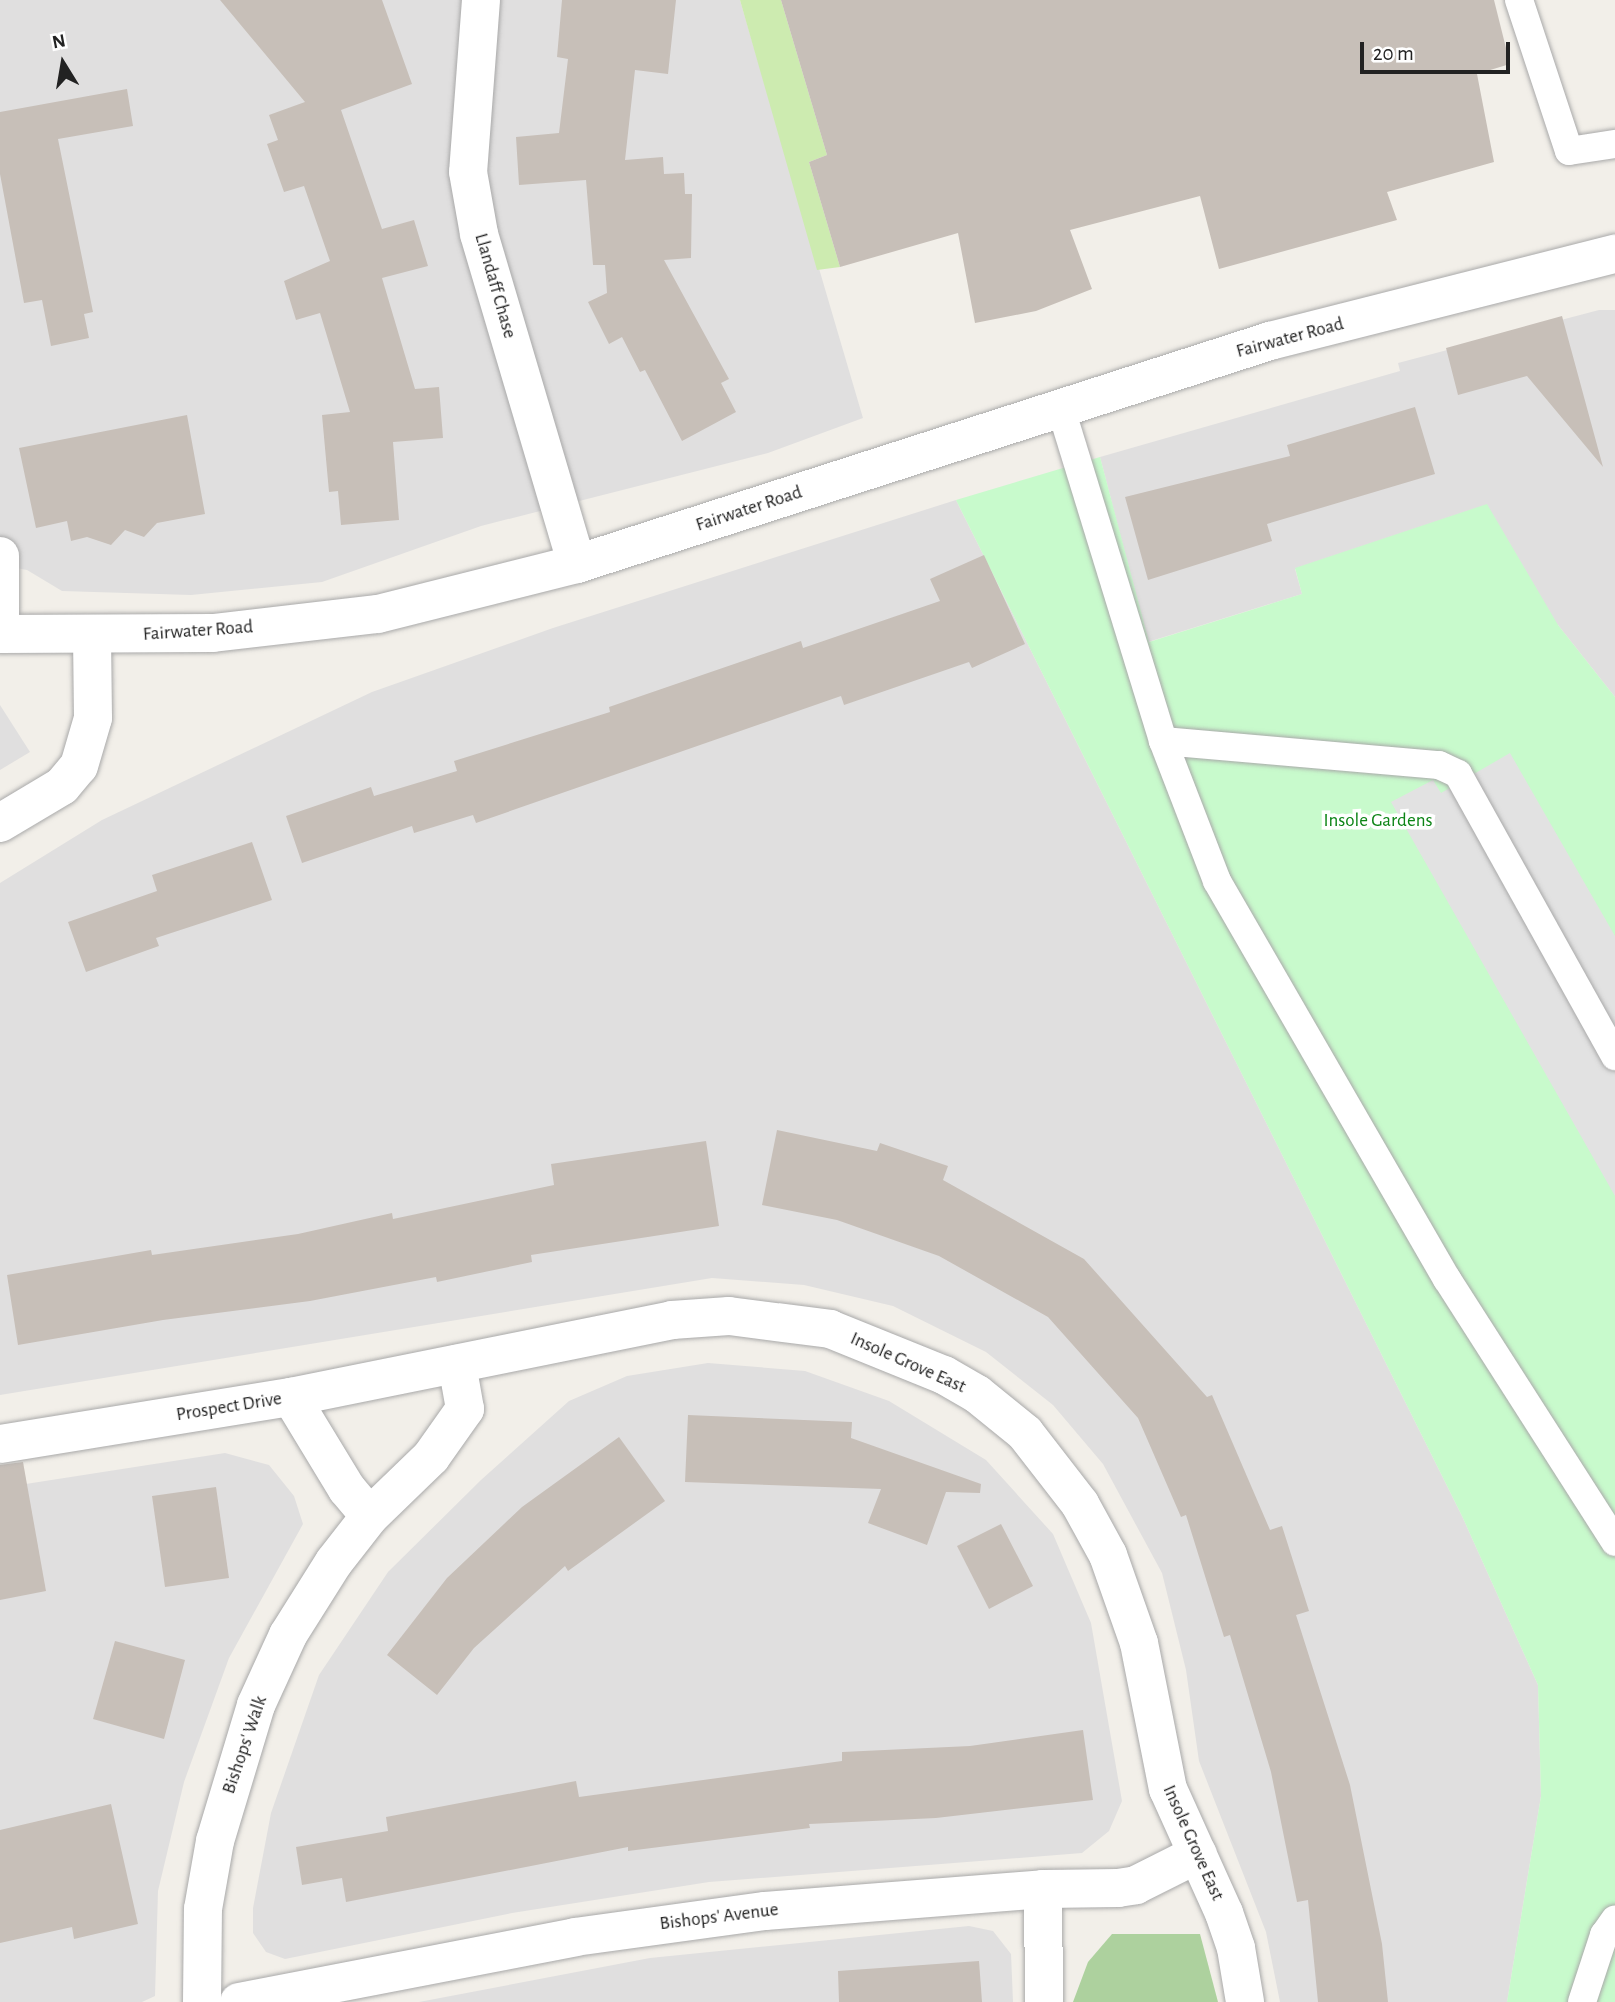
<!DOCTYPE html>
<style>
body{margin:0}
#map{position:relative;width:1615px;height:2002px;overflow:hidden;background:#f2efe9;font-family:"Alegreya Sans",sans-serif}
div>[style]{position:absolute}
.residential>*{inset:0;background:#e0dfdf}
.grass>*{inset:0;background:#cdebb0}
.forest>*{inset:0;background:#add19e}
.park>*{inset:0;background:#c8facc}
.parking>*{inset:0;background:#e2e2e2}
.building>*{inset:0;background:#c7bfb8}
.roads{filter:drop-shadow(0 0 2px #a9a9a9) drop-shadow(0 0 2px #a9a9a9)}
.service>*{height:28px;margin:-14px;padding:0 14px;transform-origin:14px;border-radius:14px;background:#fff}
.minor>*{height:38px;margin:-19px;padding:0 19px;transform-origin:19px;border-radius:19px;background:#fff}
.tertiary>*{height:38px;margin:-19px;padding:0 19px;transform-origin:19px;border-radius:19px;background:#fff}
span{translate:-50% -50%;white-space:nowrap;text-align:center;line-height:1.15;-webkit-text-stroke:7px #fff;paint-order:stroke}
.street-label{font-size:19px;color:#222}
.park-label{font-size:19px;color:#0c8416}
.north{position:absolute;left:28px;top:28px;width:70px;height:70px;-webkit-text-stroke:5px #fff;paint-order:stroke;rotate:349deg;font-size:19px;font-weight:700;line-height:28px;text-align:center;color:#222}
.north::after{content:'';display:block;margin:auto;width:24px;height:32px;background:#222;clip-path:polygon(50% 0,100% 100%,50% 72%,0 100%)}
.scale{position:absolute;left:1360px;top:42px;width:150px;height:32px;box-sizing:border-box;border:4px solid #222;border-top:0;padding-left:9px;font-size:21px;line-height:24px;white-space:nowrap;color:#222;-webkit-text-stroke:5px #fff;paint-order:stroke}
</style>
<div id="map">
<div class="residential">
<div style="clip-path:polygon(0 0,740px 0,863px 418px,768px 453px,481px 526px,322px 582px,191px 595px,62px 591px,27px 570px,0 565px)"></div>
<div style="clip-path:polygon(1599px 310px,1615px 310px,1615px 697px,1558px 625px,1295px 569px,1302px 594px,1148px 642px,1100px 457px,1400px 371px,1398px 363px)"></div>
<div style="clip-path:polygon(956px 500px,1462px 1516px,1538px 1685px,1541px 1796px,1507px 2002px,1280px 2002px,1266px 1932px,1199px 1761px,1186px 1670px,1162px 1573px,1103px 1464px,1053px 1405px,986px 1352px,893px 1306px,804px 1285px,712px 1278px,0 1395px,0 883px,102px 820px,372px 692px,553px 628px)"></div>
<div style="clip-path:polygon(0 705px,30px 752px,0 770px)"></div>
<div style="clip-path:polygon(708px 1363px,805px 1371px,889px 1401px,986px 1460px,1053px 1534px,1091px 1623px,1122px 1801px,1109px 1831px,1082px 1853px,709px 1882px,512px 1913px,285px 1959px,266px 1952px,253px 1933px,253px 1908px,271px 1813px,319px 1675px,388px 1572px,481px 1480px,569px 1401px,627px 1376px)"></div>
<div style="clip-path:polygon(225px 1453px,269px 1465px,294px 1496px,303px 1524px,229px 1658px,184px 1782px,158px 1891px,155px 1996px,142px 2002px,0 2002px,0 1488px)"></div>
<div style="clip-path:polygon(969px 1926px,993px 1931px,1011px 1954px,1013px 2002px,419px 2002px,650px 1958px)"></div>
</div>
<div class="grass">
<div style="clip-path:polygon(740px 0,781px 0,827px 155px,809px 162px,840px 267px,817px 270px)"></div>
</div>
<div class="forest">
<div style="clip-path:polygon(1112px 1934px,1200px 1934px,1218px 2002px,1073px 2002px,1088px 1962px)"></div>
</div>
<div class="park">
<div style="clip-path:polygon(1100px 457px,1149px 642px,1302px 594px,1295px 568px,1487px 504px,1558px 625px,1615px 697px,1615px 2002px,1507px 2002px,1541px 1796px,1538px 1685px,1462px 1516px,956px 500px)"></div>
</div>
<div class="parking">
<div style="clip-path:polygon(1510px 753px,1615px 936px,1615px 1196px,1391px 802px,1433px 780px,1441px 793px)"></div>
</div>
<div class="building">
<div style="clip-path:polygon(220px 0,382px 0,412px 84px,341px 110px,382px 229px,414px 220px,428px 266px,382px 278px,415px 389px,439px 387px,443px 438px,393px 442px,399px 520px,341px 525px,338px 491px,329px 492px,322px 415px,350px 412px,320px 313px,296px 320px,284px 281px,330px 261px,304px 186px,284px 192px,267px 144px,278px 140px,269px 115px,305px 102px)"></div>
<div style="clip-path:polygon(562px 0,676px 0,668px 74px,635px 70px,625px 160px,663px 157px,664px 174px,684px 173px,685px 194px,692px 194px,691px 258px,664px 260px,729px 379px,721px 383px,736px 412px,682px 441px,645px 370px,640px 372px,622px 337px,609px 344px,588px 302px,607px 293px,605px 265px,593px 265px,586px 180px,519px 185px,516px 137px,559px 133px,568px 59px,557px 57px)"></div>
<div style="clip-path:polygon(781px 0,1494px 0,1510px 64px,1477px 74px,1494px 162px,1387px 192px,1397px 220px,1219px 269px,1200px 196px,1070px 230px,1092px 289px,1036px 311px,975px 323px,958px 233px,840px 267px,809px 162px,827px 155px)"></div>
<div style="clip-path:polygon(127px 89px,133px 126px,58px 139px,93px 312px,84px 314px,89px 338px,51px 346px,42px 300px,24px 303px,0 174px,0 112px)"></div>
<div style="clip-path:polygon(1562px 316px,1603px 467px,1527px 376px,1458px 395px,1446px 348px)"></div>
<div style="clip-path:polygon(1415px 407px,1435px 474px,1267px 524px,1272px 541px,1148px 580px,1125px 497px,1290px 456px,1287px 445px)"></div>
<div style="clip-path:polygon(187px 415px,205px 514px,157px 523px,144px 537px,125px 530px,111px 545px,87px 537px,71px 541px,67px 521px,36px 528px,19px 448px)"></div>
<div style="clip-path:polygon(984px 555px,1025px 644px,972px 668px,969px 662px,844px 705px,841px 696px,476px 823px,473px 815px,414px 833px,412px 826px,302px 863px,286px 816px,371px 787px,374px 796px,457px 771px,454px 761px,610px 712px,609px 707px,801px 641px,803px 648px,940px 601px,930px 579px)"></div>
<div style="clip-path:polygon(252px 842px,272px 900px,156px 938px,159px 946px,86px 972px,68px 922px,157px 891px,152px 875px)"></div>
<div style="clip-path:polygon(777px 1130px,877px 1151px,880px 1143px,948px 1166px,943px 1180px,1084px 1259px,1207px 1397px,1212px 1395px,1270px 1530px,1282px 1526px,1309px 1611px,1296px 1615px,1350px 1785px,1382px 1944px,1388px 2002px,1318px 2002px,1308px 1900px,1297px 1902px,1271px 1772px,1230px 1635px,1224px 1637px,1186px 1515px,1181px 1517px,1138px 1418px,1048px 1317px,939px 1256px,837px 1220px,762px 1205px)"></div>
<div style="clip-path:polygon(706px 1141px,719px 1226px,531px 1255px,532px 1262px,437px 1282px,436px 1277px,310px 1301px,163px 1320px,18px 1345px,7px 1275px,151px 1250px,152px 1255px,298px 1234px,392px 1213px,393px 1219px,554px 1185px,551px 1164px)"></div>
<div style="clip-path:polygon(688px 1415px,852px 1422px,851px 1438px,981px 1484px,980px 1493px,946px 1492px,927px 1545px,868px 1523px,881px 1489px,685px 1482px)"></div>
<div style="clip-path:polygon(619px 1437px,665px 1501px,568px 1571px,565px 1566px,474px 1648px,437px 1695px,387px 1655px,447px 1578px,522px 1507px)"></div>
<div style="clip-path:polygon(23px 1462px,46px 1591px,0 1600px,0 1465px)"></div>
<div style="clip-path:polygon(216px 1487px,229px 1578px,165px 1587px,152px 1496px)"></div>
<div style="clip-path:polygon(1001px 1524px,1033px 1586px,989px 1609px,957px 1546px)"></div>
<div style="clip-path:polygon(115px 1641px,185px 1660px,164px 1739px,93px 1719px)"></div>
<div style="clip-path:polygon(1083px 1730px,1093px 1800px,936px 1818px,809px 1824px,810px 1828px,628px 1851px,628px 1847px,346px 1902px,342px 1878px,302px 1885px,296px 1847px,388px 1831px,386px 1817px,576px 1781px,579px 1797px,842px 1761px,842px 1752px,970px 1746px)"></div>
<div style="clip-path:polygon(111px 1804px,138px 1924px,74px 1939px,72px 1927px,0 1943px,0 1830px)"></div>
<div style="clip-path:polygon(979px 1961px,982px 2002px,839px 2002px,838px 1971px)"></div>
</div>
<div class="roads">
<div class="service">
<div style="left:1519px;top:0;width:159px;rotate:71.7deg"></div>
<div style="left:1569px;top:151px;width:47px;rotate:-8.7deg"></div>
<div style="left:1061px;top:409px;width:347px;rotate:72.9deg"></div>
<div style="left:1163px;top:741px;width:150px;rotate:68.9deg"></div>
<div style="left:1217px;top:881px;width:460px;rotate:60deg"></div>
<div style="left:1447px;top:1279px;width:312px;rotate:57.4deg"></div>
<div style="left:1163px;top:741px;width:277px;rotate:5deg"></div>
<div style="left:1439px;top:765px;width:21px;rotate:25deg"></div>
<div style="left:1458px;top:774px;width:323px;rotate:60.9deg"></div>
<div style="left:1582px;top:2002px;width:71px;rotate:-71.8deg"></div>
<div style="left:1604px;top:1935px;width:19px;rotate:-55deg"></div>
</div>
<div class="minor">
<div style="left:481px;top:0;width:172px;rotate:94.3deg"></div>
<div style="left:468px;top:172px;width:63px;rotate:79.9deg"></div>
<div style="left:479px;top:234px;width:344px;rotate:73.5deg"></div>
<div style="left:0;top:556px;width:78px;rotate:90deg"></div>
<div style="left:0;top:823px;width:72px;rotate:-30.8deg"></div>
<div style="left:62px;top:786px;width:26px;rotate:-50deg"></div>
<div style="left:79px;top:766px;width:50px;rotate:-73.7deg"></div>
<div style="left:93px;top:718px;width:81px;rotate:-90.7deg"></div>
<div style="left:291px;top:1397px;width:108px;rotate:58.7deg"></div>
<div style="left:347px;top:1489px;width:35px;rotate:50deg"></div>
<div style="left:0;top:1444px;width:295px;rotate:-9.2deg"></div>
<div style="left:291px;top:1397px;width:389px;rotate:-11.4deg"></div>
<div style="left:672px;top:1320px;width:57px;rotate:-4deg"></div>
<div style="left:729px;top:1316px;width:102px;rotate:7.3deg"></div>
<div style="left:830px;top:1329px;width:123px;rotate:22deg"></div>
<div style="left:944px;top:1375px;width:38px;rotate:30deg"></div>
<div style="left:977px;top:1394px;width:62px;rotate:39.1deg"></div>
<div style="left:1025px;top:1433px;width:90px;rotate:52.2deg"></div>
<div style="left:1080px;top:1504px;width:58px;rotate:61.2deg"></div>
<div style="left:1108px;top:1555px;width:93px;rotate:70.6deg"></div>
<div style="left:1139px;top:1643px;width:149px;rotate:78.8deg"></div>
<div style="left:1168px;top:1789px;width:136px;rotate:65.7deg"></div>
<div style="left:1224px;top:1913px;width:37px;rotate:71deg"></div>
<div style="left:1236px;top:1948px;width:55px;rotate:80.5deg"></div>
<div style="left:1043px;top:1889px;width:113px;rotate:89.5deg"></div>
<div style="left:202px;top:2002px;width:93px;rotate:-89.4deg"></div>
<div style="left:203px;top:1909px;width:69px;rotate:-80deg"></div>
<div style="left:215px;top:1841px;width:142px;rotate:-73.2deg"></div>
<div style="left:256px;top:1705px;width:77px;rotate:-65.4deg"></div>
<div style="left:288px;top:1635px;width:86px;rotate:-57.8deg"></div>
<div style="left:334px;top:1562px;width:58px;rotate:-52deg"></div>
<div style="left:370px;top:1516px;width:85px;rotate:-44deg"></div>
<div style="left:431px;top:1457px;width:59px;rotate:-54.7deg"></div>
<div style="left:465px;top:1409px;width:46px;rotate:-100.1deg"></div>
<div style="left:239px;top:2002px;width:342px;rotate:-10.9deg"></div>
<div style="left:575px;top:1937px;width:192px;rotate:-7.8deg"></div>
<div style="left:765px;top:1911px;width:279px;rotate:-4.5deg"></div>
<div style="left:1043px;top:1889px;width:75px;rotate:-0.8deg"></div>
<div style="left:1118px;top:1888px;width:18px;rotate:-9deg"></div>
<div style="left:1136px;top:1885px;width:69px;rotate:-26.6deg"></div>
</div>
<div class="tertiary">
<div style="left:0;top:634px;width:213px;rotate:-0.3deg"></div>
<div style="left:213px;top:633px;width:166px;rotate:-6.6deg"></div>
<div style="left:378px;top:614px;width:205px;rotate:-14.1deg"></div>
<div style="left:577px;top:564px;width:728px;rotate:-17.84deg"></div>
<div style="left:1270px;top:341px;width:356px;rotate:-14.2deg"></div>
</div>
</div>
<div class="street-label">
<span style="left:495px;top:286px;rotate:74deg">Llandaff Chase</span>
<span style="left:1290px;top:338px;rotate:-15deg">Fairwater Road</span>
<span style="left:749px;top:509px;rotate:-18deg">Fairwater Road</span>
<span style="left:198px;top:631px;rotate:-4deg">Fairwater Road</span>
<span style="left:908px;top:1363px;rotate:24deg">Insole Grove East</span>
<span style="left:229px;top:1407px;rotate:-9deg">Prospect Drive</span>
<span style="left:245px;top:1745px;rotate:-71deg">Bishops' Walk</span>
<span style="left:1193px;top:1843px;rotate:66deg">Insole Grove East</span>
<span style="left:719px;top:1917px;rotate:-7deg">Bishops' Avenue</span>
</div>
<div class="park-label">
<span style="left:1378px;top:821px">Insole Gardens</span>
</div>
<div class="north">N</div>
<div class="scale">20 m</div>
</div>
